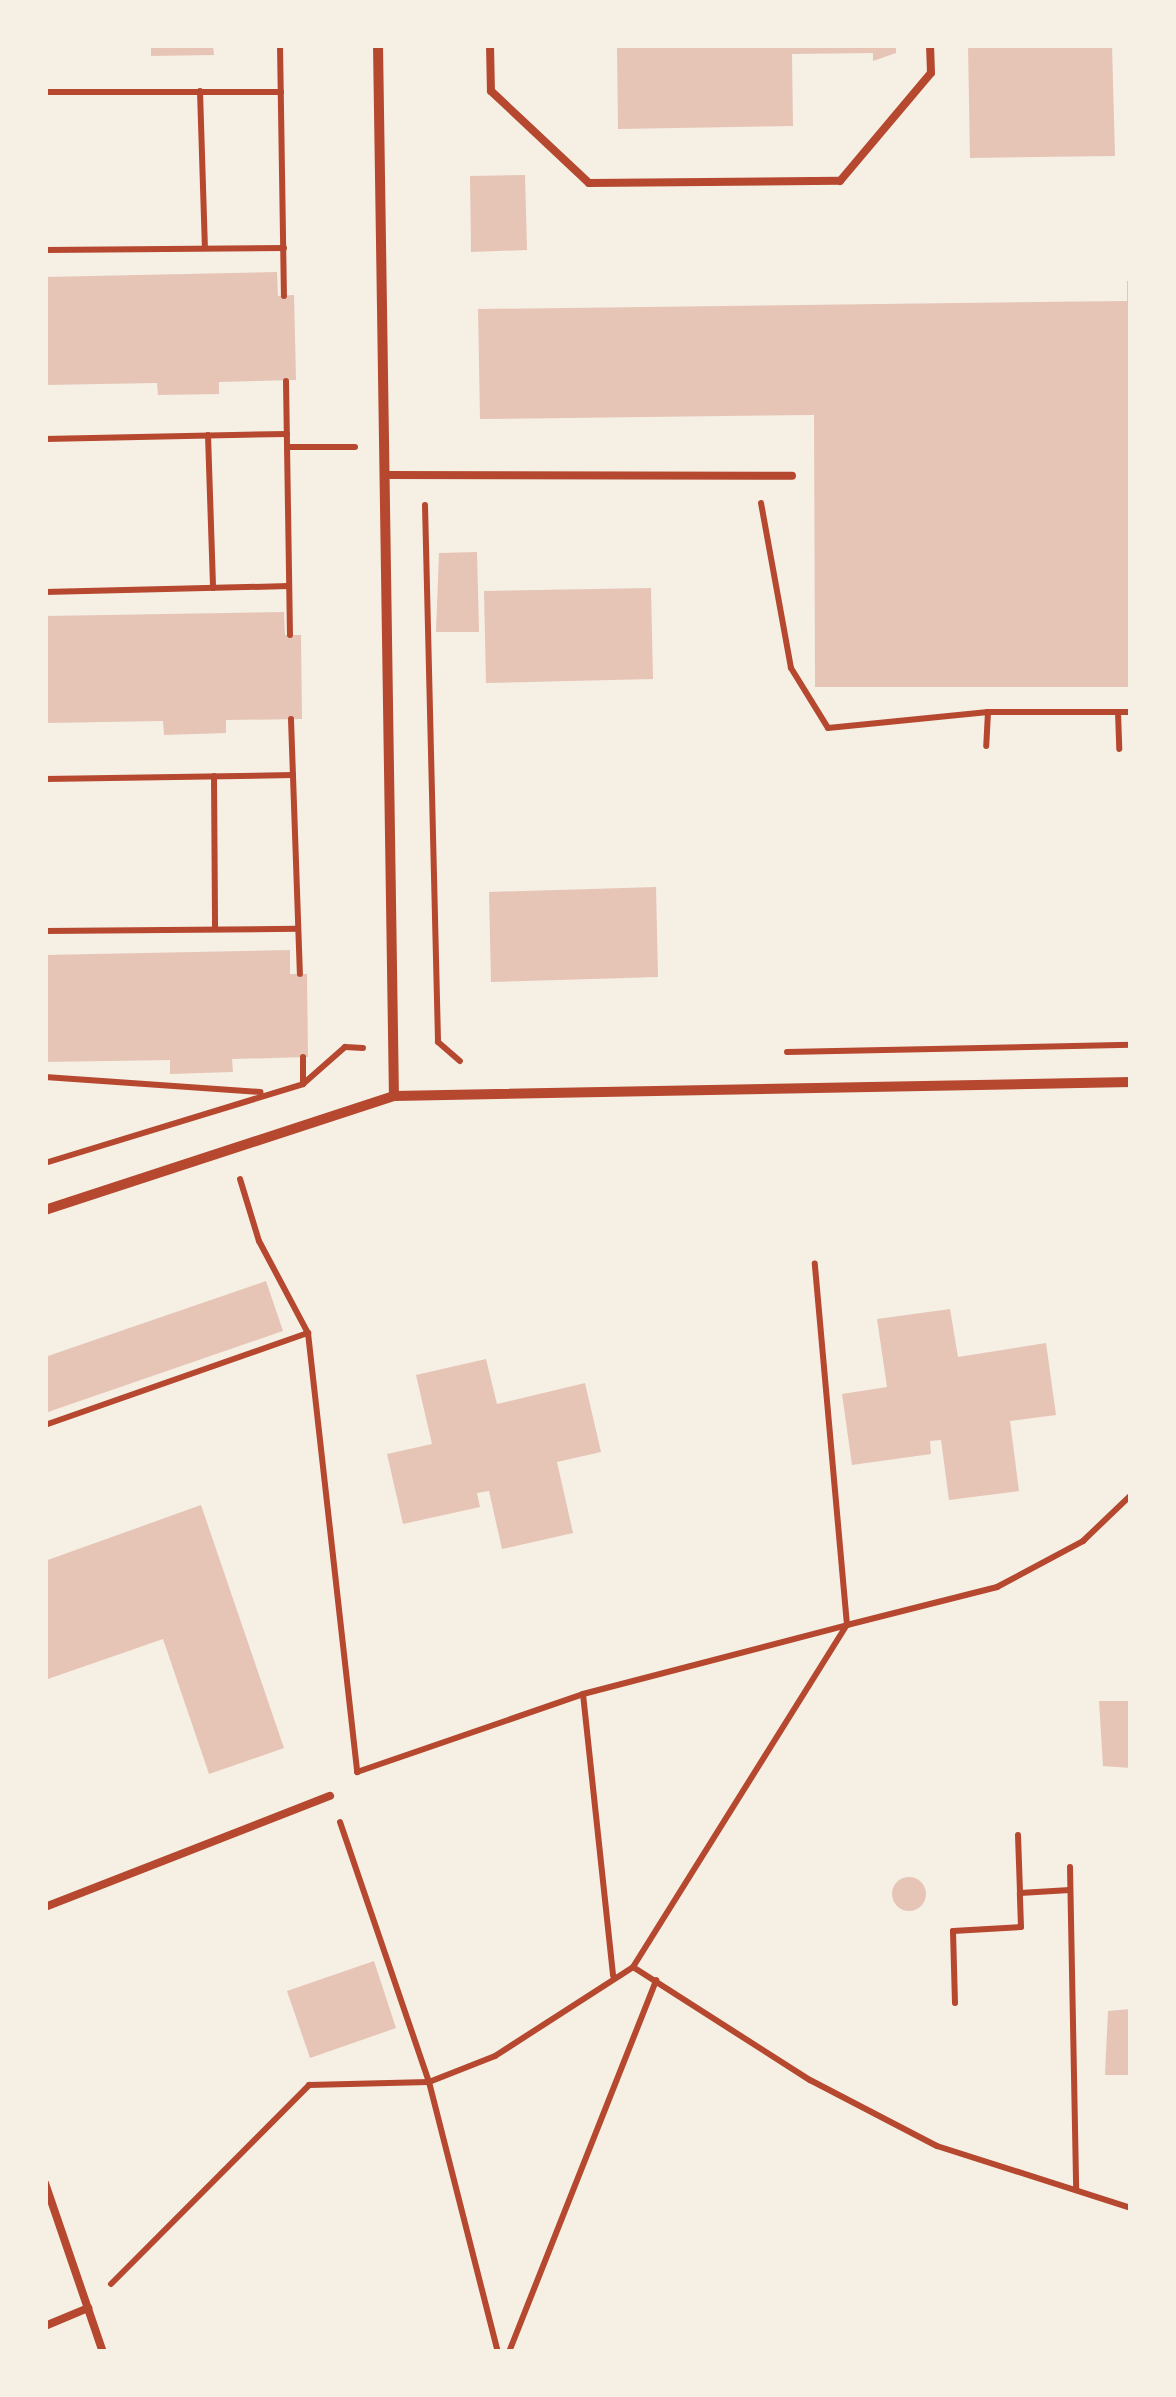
<!DOCTYPE html>
<style>
body{margin:0}
#map{position:relative;width:1176px;height:2397px;overflow:hidden;background:#f6efe4;font-family:Overpass,sans-serif}
div>[style]{position:absolute}
.building>*{inset:0;background:#e6c5b7}
.round{border-radius:50%}
.path>*{height:6px;margin:-3px;padding:0 3px;transform-origin:3px;border-radius:3px;background:#b5482f}
.service>*{height:8px;margin:-4px;padding:0 4px;transform-origin:4px;border-radius:4px;background:#b5482f}
.minor>*{height:10px;margin:-5px;padding:0 5px;transform-origin:5px;border-radius:5px;background:#b5482f}
span{translate:-50% -50%;white-space:nowrap;text-align:center;line-height:1.15;-webkit-text-stroke:10px #f6efe4;paint-order:stroke}
.frame{position:absolute;inset:0;border:48px solid #f6efe4;pointer-events:none}
</style>
<div id="map">
<div class="building">
<div style="clip-path:polygon(151px 45px,213px 45px,214px 55px,151px 56px)"></div>
<div style="clip-path:polygon(617px 45px,896px 45px,896px 53px,873px 61px,873px 53px,792px 54px,793px 126px,618px 129px)"></div>
<div style="clip-path:polygon(968px 45px,1112px 45px,1115px 156px,970px 158px)"></div>
<div style="clip-path:polygon(525px 175px,527px 250px,471px 252px,470px 176px)"></div>
<div style="clip-path:polygon(277px 272px,278px 296px,294px 295px,296px 380px,219px 382px,219px 394px,158px 395px,157px 383px,45px 385px,45px 277px)"></div>
<div style="clip-path:polygon(1127px 281px,1131px 281px,1131px 687px,815px 687px,814px 415px,480px 419px,478px 309px,1127px 301px)"></div>
<div style="clip-path:polygon(477px 552px,479px 632px,436px 632px,439px 553px)"></div>
<div style="clip-path:polygon(651px 588px,653px 679px,486px 683px,484px 591px)"></div>
<div style="clip-path:polygon(284px 612px,285px 635px,301px 635px,302px 719px,226px 720px,226px 733px,164px 735px,163px 721px,45px 723px,45px 616px)"></div>
<div style="clip-path:polygon(656px 887px,658px 977px,491px 982px,489px 892px)"></div>
<div style="clip-path:polygon(290px 950px,290px 974px,307px 974px,308px 1057px,232px 1059px,233px 1072px,170px 1074px,170px 1060px,45px 1062px,45px 955px)"></div>
<div style="clip-path:polygon(266px 1281px,283px 1331px,45px 1413px,45px 1357px)"></div>
<div style="clip-path:polygon(950px 1309px,958px 1357px,1046px 1343px,1056px 1415px,1010px 1421px,1019px 1491px,949px 1500px,941px 1440px,930px 1441px,931px 1454px,852px 1465px,842px 1394px,887px 1387px,877px 1319px)"></div>
<div style="clip-path:polygon(486px 1359px,497px 1404px,585px 1383px,601px 1452px,557px 1462px,573px 1533px,502px 1549px,489px 1491px,477px 1493px,480px 1507px,403px 1524px,387px 1454px,432px 1444px,416px 1375px)"></div>
<div style="clip-path:polygon(201px 1505px,284px 1748px,209px 1774px,163px 1639px,45px 1680px,45px 1561px)"></div>
<div style="clip-path:polygon(1099px 1701px,1131px 1701px,1131px 1768px,1103px 1766px)"></div>
<div class="round" style="left:892px;top:1877px;width:34px;height:34px"></div>
<div style="clip-path:polygon(374px 1961px,396px 2028px,310px 2058px,287px 1991px)"></div>
<div style="clip-path:polygon(1131px 2009px,1131px 2075px,1105px 2075px,1108px 2011px)"></div>
</div>
<div class="path">
<div style="left:280px;top:45px;width:251px;rotate:89.1deg"></div>
<div style="left:200px;top:91px;width:156px;rotate:88.2deg"></div>
<div style="left:45px;top:92px;width:236px"></div>
<div style="left:45px;top:250px;width:239px;rotate:-0.5deg"></div>
<div style="left:286px;top:381px;width:254px;rotate:89.1deg"></div>
<div style="left:208px;top:435px;width:153px;rotate:88.1deg"></div>
<div style="left:45px;top:439px;width:242px;rotate:-1.2deg"></div>
<div style="left:287px;top:447px;width:68px"></div>
<div style="left:761px;top:503px;width:168px;rotate:79.7deg"></div>
<div style="left:791px;top:668px;width:70px;rotate:58.3deg"></div>
<div style="left:828px;top:728px;width:161px;rotate:-5.7deg"></div>
<div style="left:988px;top:712px;width:34px;rotate:93deg"></div>
<div style="left:425px;top:505px;width:537px;rotate:88.61deg"></div>
<div style="left:438px;top:1042px;width:29px;rotate:41deg"></div>
<div style="left:45px;top:592px;width:244px;rotate:-1.4deg"></div>
<div style="left:988px;top:712px;width:143px"></div>
<div style="left:1118px;top:712px;width:37px;rotate:88deg"></div>
<div style="left:291px;top:719px;width:255px;rotate:88deg"></div>
<div style="left:214px;top:776px;width:153px;rotate:89.6deg"></div>
<div style="left:45px;top:779px;width:248px;rotate:-0.9deg"></div>
<div style="left:45px;top:931px;width:253px;rotate:-0.5deg"></div>
<div style="left:787px;top:1052px;width:344px;rotate:-1.2deg"></div>
<div style="left:303px;top:1057px;width:27px;rotate:90deg"></div>
<div style="left:45px;top:1077px;width:216px;rotate:4deg"></div>
<div style="left:45px;top:1163px;width:270px;rotate:-17deg"></div>
<div style="left:303px;top:1084px;width:56px;rotate:-41.4deg"></div>
<div style="left:345px;top:1047px;width:18px;rotate:3deg"></div>
<div style="left:240px;top:1179px;width:65px;rotate:73deg"></div>
<div style="left:259px;top:1241px;width:104px;rotate:62deg"></div>
<div style="left:308px;top:1333px;width:442px;rotate:83.6deg"></div>
<div style="left:357px;top:1772px;width:239px;rotate:-19deg"></div>
<div style="left:583px;top:1694px;width:273px;rotate:-14.6deg"></div>
<div style="left:847px;top:1625px;width:363px;rotate:-95.1deg"></div>
<div style="left:45px;top:1425px;width:279px;rotate:-19.3deg"></div>
<div style="left:583px;top:1694px;width:283px;rotate:83.9deg"></div>
<div style="left:340px;top:1822px;width:275px;rotate:71.1deg"></div>
<div style="left:429px;top:2082px;width:279px;rotate:75.7deg"></div>
<div style="left:1018px;top:1835px;width:58px;rotate:88deg"></div>
<div style="left:1070px;top:1867px;width:322px;rotate:88.9deg"></div>
<div style="left:633px;top:1967px;width:403px;rotate:-58deg"></div>
<div style="left:847px;top:1625px;width:155px;rotate:-14.2deg"></div>
<div style="left:997px;top:1587px;width:98px;rotate:-28.1deg"></div>
<div style="left:1083px;top:1541px;width:66px;rotate:-43.8deg"></div>
<div style="left:955px;top:2003px;width:72px;rotate:-91.6deg"></div>
<div style="left:953px;top:1931px;width:68px;rotate:-3.4deg"></div>
<div style="left:1021px;top:1927px;width:34px;rotate:-92deg"></div>
<div style="left:1020px;top:1893px;width:50px;rotate:-3.4deg"></div>
<div style="left:111px;top:2284px;width:281px;rotate:-45.1deg"></div>
<div style="left:309px;top:2085px;width:120px;rotate:-1.4deg"></div>
<div style="left:429px;top:2082px;width:71px;rotate:-21.5deg"></div>
<div style="left:495px;top:2056px;width:164px;rotate:-32.8deg"></div>
<div style="left:633px;top:1967px;width:210px;rotate:32.6deg"></div>
<div style="left:810px;top:2080px;width:143px;rotate:27.5deg"></div>
<div style="left:937px;top:2146px;width:204px;rotate:17.7deg"></div>
<div style="left:509px;top:2352px;width:400px;rotate:-68.4deg"></div>
</div>
<div class="service">
<div style="left:490px;top:45px;width:46px;rotate:88.8deg"></div>
<div style="left:491px;top:91px;width:134px;rotate:43.2deg"></div>
<div style="left:589px;top:183px;width:251px;rotate:-0.5deg"></div>
<div style="left:840px;top:181px;width:141px;rotate:-49.9deg"></div>
<div style="left:931px;top:73px;width:28px;rotate:-92deg"></div>
<div style="left:384px;top:475px;width:408px;rotate:0.1deg"></div>
<div style="left:45px;top:1907px;width:306px;rotate:-21.3deg"></div>
<div style="left:45px;top:2183px;width:179px;rotate:71.1deg"></div>
<div style="left:45px;top:2326px;width:47px;rotate:-22.7deg"></div>
</div>
<div class="minor">
<div style="left:378px;top:45px;width:1051px;rotate:89.13deg"></div>
<div style="left:45px;top:1210px;width:367px;rotate:-18.1deg"></div>
<div style="left:394px;top:1096px;width:737px;rotate:-1.09deg"></div>
</div>
<div class="frame"></div>
</div>
